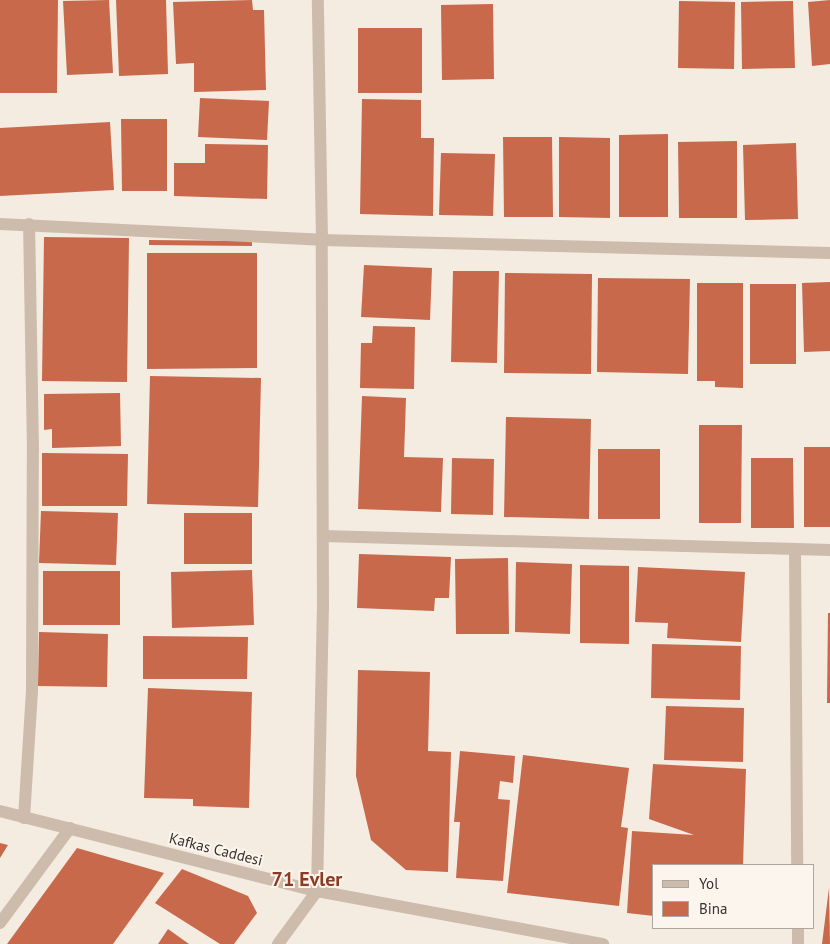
<!DOCTYPE html>
<style>
body{margin:0}
#map{position:relative;width:830px;height:944px;overflow:hidden;background:#f4ebe1;font-family:"PT Sans",sans-serif}
div>[style]{position:absolute}
.building>*{inset:0;background:#c8694b}
.minor>*{height:12px;margin:-6px;padding:0 6px;transform-origin:6px;border-radius:6px;background:#cdbbac}
.tertiary>*{height:12px;margin:-6px;padding:0 6px;transform-origin:6px;border-radius:6px;background:#cdbbac}
span{translate:-50% -50%;white-space:nowrap;text-align:center;line-height:1.15;-webkit-text-stroke:4px #fbf5ee;paint-order:stroke}
.street-label{font-size:15px;color:#3b302b}
.district-label{font-size:20px;color:#8c3b22;font-weight:700}
.legend{position:absolute;left:652px;top:864px;width:162px;height:65px;box-sizing:border-box;background:#fbf5ee;border:1px solid #aea6a0;margin:0;padding:6px 9px;list-style:none;font-size:15px;color:#3b302b}
.legend li{display:flex;align-items:center;gap:10px;height:25px}
.legend b{width:25px;border:1px solid #aea6a0}
</style>
<div id="map">
<div class="building">
<div style="clip-path:polygon(0 0,58px 0,57px 93px,0 93px)"></div>
<div style="clip-path:polygon(109px 0,113px 73px,67px 75px,63px 1px)"></div>
<div style="clip-path:polygon(116px 0,166px 0,168px 74px,119px 76px)"></div>
<div style="clip-path:polygon(252px 0,253px 10px,264px 10px,266px 90px,194px 92px,194px 63px,176px 64px,173px 2px)"></div>
<div style="clip-path:polygon(830px 0,830px 64px,812px 66px,808px 2px)"></div>
<div style="clip-path:polygon(679px 1px,735px 2px,734px 69px,678px 68px)"></div>
<div style="clip-path:polygon(793px 1px,795px 68px,742px 69px,741px 2px)"></div>
<div style="clip-path:polygon(493px 4px,494px 79px,442px 80px,441px 5px)"></div>
<div style="clip-path:polygon(358px 28px,422px 28px,422px 93px,358px 93px)"></div>
<div style="clip-path:polygon(200px 98px,269px 101px,267px 140px,198px 137px)"></div>
<div style="clip-path:polygon(362px 99px,421px 100px,421px 138px,434px 138px,433px 216px,360px 214px)"></div>
<div style="clip-path:polygon(121px 119px,167px 119px,167px 191px,122px 191px)"></div>
<div style="clip-path:polygon(110px 122px,114px 190px,0 196px,0 128px)"></div>
<div style="clip-path:polygon(668px 134px,668px 217px,619px 217px,619px 135px)"></div>
<div style="clip-path:polygon(503px 137px,552px 137px,553px 217px,504px 217px)"></div>
<div style="clip-path:polygon(559px 137px,610px 138px,610px 218px,559px 217px)"></div>
<div style="clip-path:polygon(737px 141px,737px 218px,679px 218px,678px 142px)"></div>
<div style="clip-path:polygon(796px 143px,798px 219px,745px 220px,743px 145px)"></div>
<div style="clip-path:polygon(205px 144px,268px 145px,267px 199px,174px 196px,174px 163px,205px 163px)"></div>
<div style="clip-path:polygon(441px 153px,495px 154px,493px 216px,439px 215px)"></div>
<div style="clip-path:polygon(44px 237px,129px 238px,127px 382px,42px 381px)"></div>
<div style="clip-path:polygon(149px 240px,252px 241px,252px 246px,149px 245px)"></div>
<div style="clip-path:polygon(147px 253px,257px 253px,257px 368px,147px 369px)"></div>
<div style="clip-path:polygon(364px 265px,432px 268px,430px 320px,361px 317px)"></div>
<div style="clip-path:polygon(453px 271px,499px 271px,497px 363px,451px 362px)"></div>
<div style="clip-path:polygon(505px 273px,592px 274px,591px 374px,504px 373px)"></div>
<div style="clip-path:polygon(598px 278px,690px 279px,688px 374px,597px 372px)"></div>
<div style="clip-path:polygon(830px 282px,830px 351px,804px 352px,802px 283px)"></div>
<div style="clip-path:polygon(697px 283px,743px 283px,743px 388px,715px 387px,715px 381px,697px 381px)"></div>
<div style="clip-path:polygon(750px 284px,796px 284px,796px 364px,750px 364px)"></div>
<div style="clip-path:polygon(373px 326px,415px 327px,414px 389px,360px 388px,361px 343px,372px 343px)"></div>
<div style="clip-path:polygon(150px 376px,261px 378px,258px 507px,147px 504px)"></div>
<div style="clip-path:polygon(120px 393px,121px 446px,52px 448px,52px 429px,44px 430px,44px 394px)"></div>
<div style="clip-path:polygon(362px 396px,406px 398px,404px 457px,443px 458px,441px 512px,358px 509px)"></div>
<div style="clip-path:polygon(506px 417px,591px 419px,589px 519px,504px 517px)"></div>
<div style="clip-path:polygon(699px 425px,742px 425px,741px 523px,699px 523px)"></div>
<div style="clip-path:polygon(804px 447px,830px 447px,830px 527px,804px 527px)"></div>
<div style="clip-path:polygon(598px 449px,660px 449px,660px 519px,598px 519px)"></div>
<div style="clip-path:polygon(42px 453px,128px 454px,127px 506px,42px 506px)"></div>
<div style="clip-path:polygon(452px 458px,494px 459px,493px 515px,451px 514px)"></div>
<div style="clip-path:polygon(751px 458px,793px 458px,794px 528px,751px 528px)"></div>
<div style="clip-path:polygon(41px 511px,118px 513px,116px 565px,39px 563px)"></div>
<div style="clip-path:polygon(184px 513px,252px 513px,252px 564px,184px 564px)"></div>
<div style="clip-path:polygon(359px 554px,451px 557px,449px 598px,435px 598px,434px 611px,357px 608px)"></div>
<div style="clip-path:polygon(508px 558px,509px 634px,456px 634px,455px 559px)"></div>
<div style="clip-path:polygon(516px 562px,572px 564px,570px 634px,515px 632px)"></div>
<div style="clip-path:polygon(580px 565px,629px 566px,629px 644px,580px 643px)"></div>
<div style="clip-path:polygon(638px 567px,745px 572px,741px 642px,667px 638px,668px 623px,635px 622px)"></div>
<div style="clip-path:polygon(252px 570px,254px 625px,172px 628px,171px 572px)"></div>
<div style="clip-path:polygon(43px 571px,120px 571px,120px 625px,43px 625px)"></div>
<div style="clip-path:polygon(828px 613px,830px 613px,830px 703px,827px 703px)"></div>
<div style="clip-path:polygon(39px 632px,108px 634px,107px 687px,38px 686px)"></div>
<div style="clip-path:polygon(143px 636px,248px 637px,247px 679px,143px 679px)"></div>
<div style="clip-path:polygon(652px 644px,741px 646px,740px 700px,651px 698px)"></div>
<div style="clip-path:polygon(358px 670px,430px 672px,428px 751px,451px 752px,448px 872px,406px 870px,371px 840px,356px 776px)"></div>
<div style="clip-path:polygon(148px 688px,252px 692px,249px 808px,193px 806px,193px 799px,144px 798px)"></div>
<div style="clip-path:polygon(666px 706px,744px 708px,743px 762px,664px 760px)"></div>
<div style="clip-path:polygon(460px 751px,515px 756px,513px 783px,500px 781px,498px 799px,510px 800px,503px 881px,456px 878px,460px 822px,454px 822px)"></div>
<div style="clip-path:polygon(523px 755px,629px 768px,621px 827px,628px 828px,619px 906px,507px 893px)"></div>
<div style="clip-path:polygon(653px 764px,746px 769px,743px 865px,654px 865px,654px 916px,627px 913px,632px 831px,694px 835px,649px 819px)"></div>
<div style="clip-path:polygon(0 843px,8px 845px,0 858px)"></div>
<div style="clip-path:polygon(77px 848px,164px 873px,113px 944px,7px 944px)"></div>
<div style="clip-path:polygon(182px 869px,248px 896px,257px 913px,234px 944px,220px 944px,155px 903px)"></div>
<div style="clip-path:polygon(829px 888px,830px 944px,822px 944px)"></div>
<div style="clip-path:polygon(168px 929px,189px 944px,158px 944px)"></div>
</div>
<div class="minor">
<div style="left:0;top:224px;width:322px;rotate:2.8deg"></div>
<div style="left:322px;top:240px;width:508px;rotate:1.47deg"></div>
<div style="left:323px;top:536px;width:507px;rotate:1.58deg"></div>
<div style="left:795px;top:549px;width:316px;rotate:89.6deg"></div>
<div style="left:24px;top:818px;width:126px;rotate:-86.4deg"></div>
<div style="left:32px;top:692px;width:242px;rotate:-89.8deg"></div>
<div style="left:33px;top:450px;width:226px;rotate:-91deg"></div>
<div style="left:0;top:923px;width:118px;rotate:-53.6deg"></div>
<div style="left:798px;top:928px;width:16px;rotate:90deg"></div>
<div style="left:278px;top:944px;width:66px;rotate:-53.7deg"></div>
<div style="left:317px;top:891px;width:282px;rotate:-88.8deg"></div>
<div style="left:323px;top:609px;width:369px;rotate:-90.2deg"></div>
<div style="left:322px;top:240px;width:240px;rotate:-91deg"></div>
</div>
<div class="tertiary">
<div style="left:0;top:811px;width:327px;rotate:14.2deg"></div>
<div style="left:317px;top:891px;width:291px;rotate:10.5deg"></div>
</div>
<div class="street-label">
<span style="left:216px;top:849px;rotate:14deg">Kafkas Caddesi</span>
</div>
<div class="district-label">
<span style="left:307px;top:879px">71 Evler</span>
</div>
<ul class="legend">
<li><b style="height:6px;background:#cdbbac"></b>Yol</li>
<li><b style="height:14px;background:#c8694b"></b>Bina</li>
</ul>
</div>
